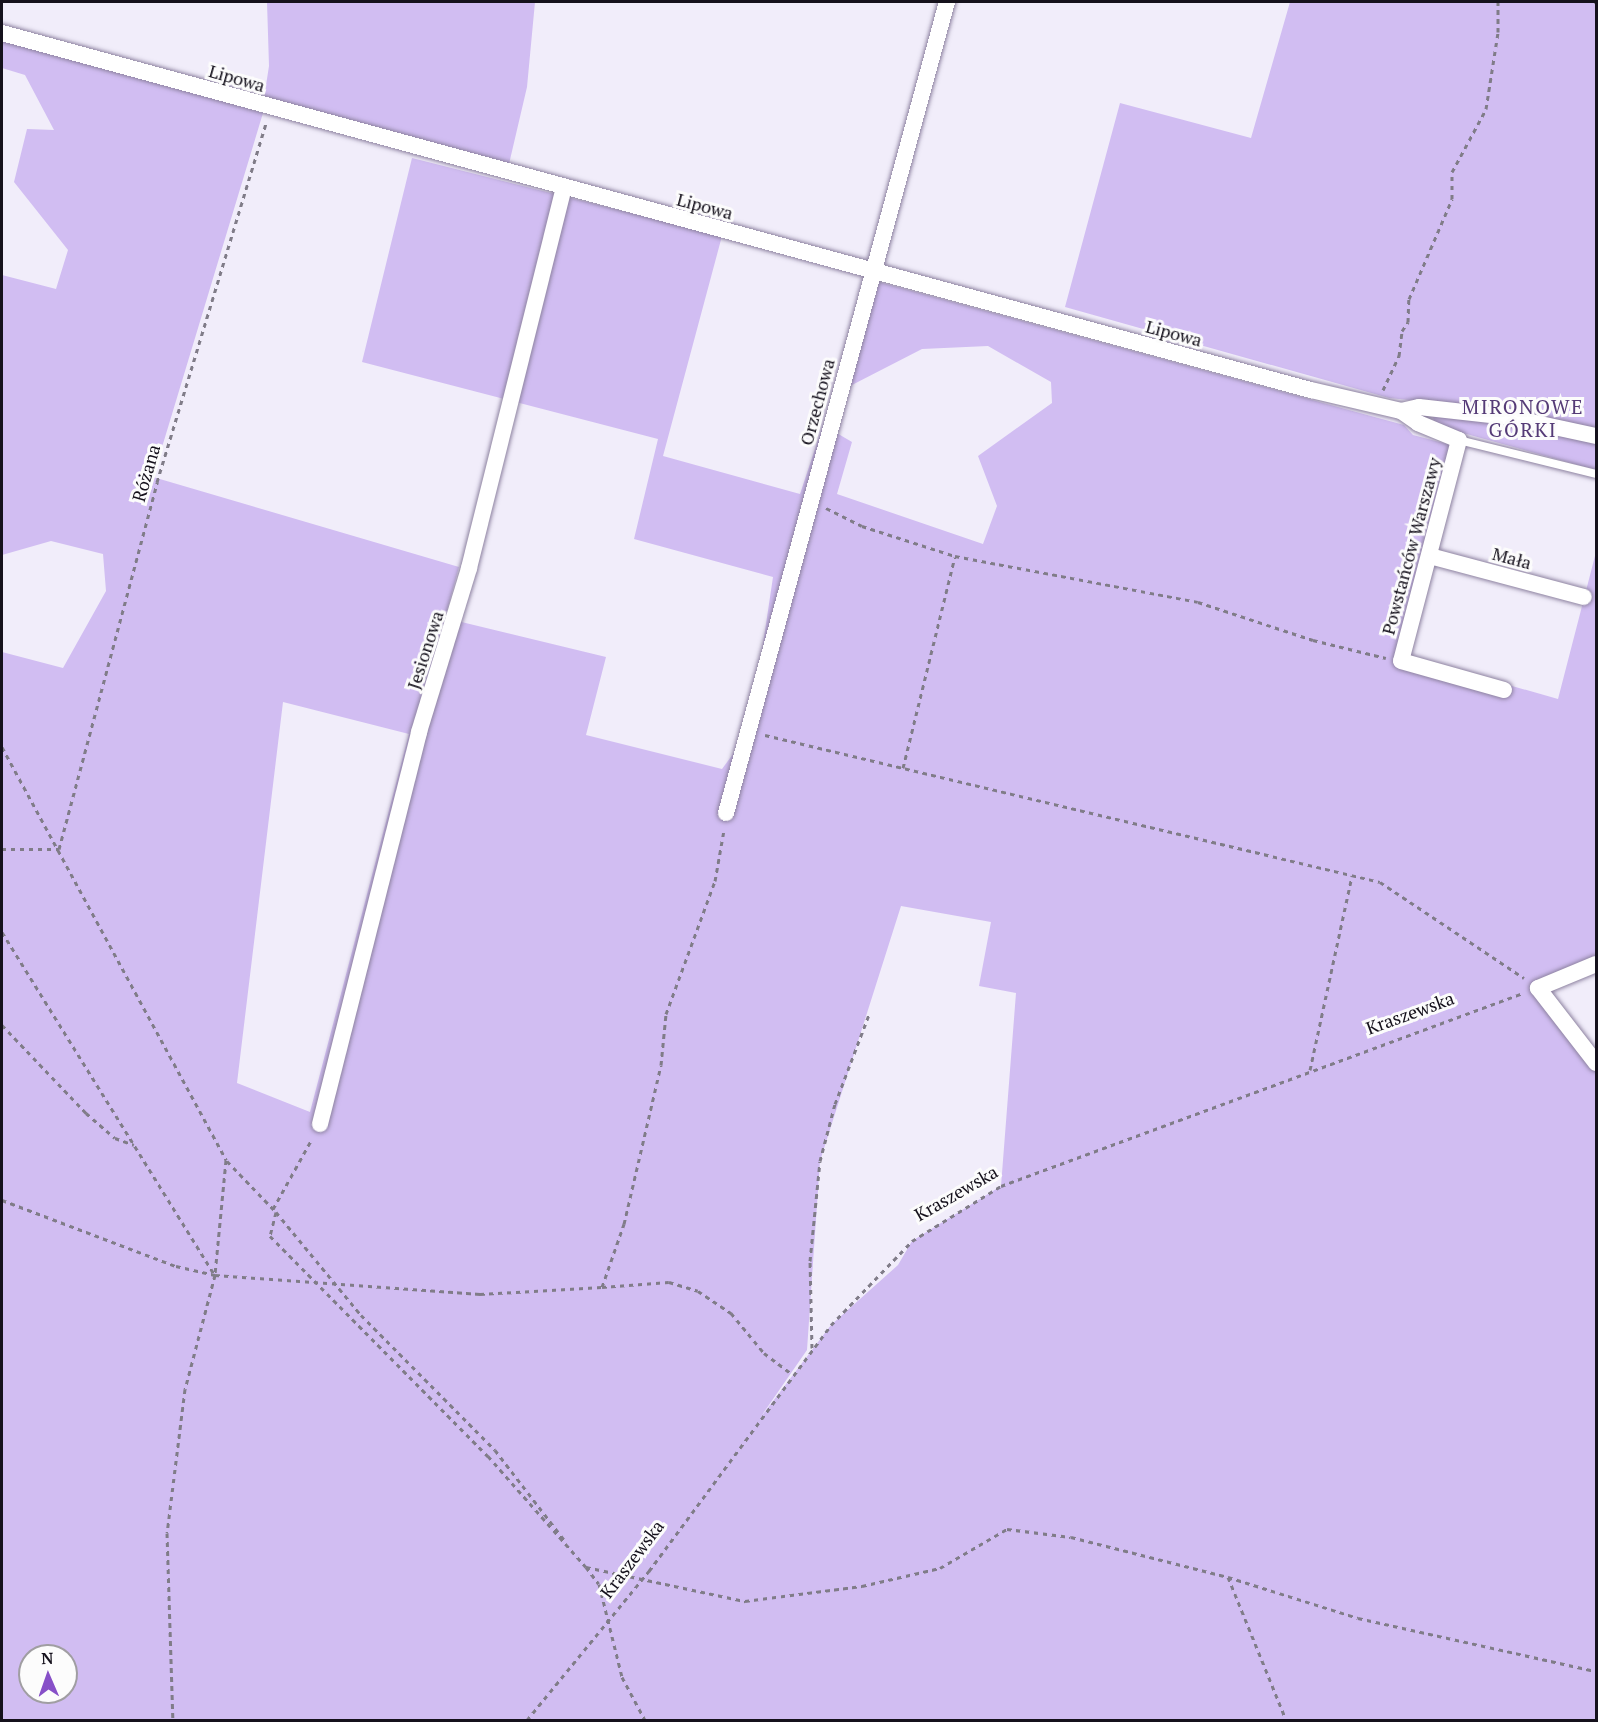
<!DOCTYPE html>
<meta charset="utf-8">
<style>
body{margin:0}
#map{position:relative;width:1598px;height:1722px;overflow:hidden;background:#f1edfa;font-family:"PT Serif",serif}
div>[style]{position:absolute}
.green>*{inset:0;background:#d1bdf2}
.path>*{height:3px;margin-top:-1.5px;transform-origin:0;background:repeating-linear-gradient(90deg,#807c88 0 4.5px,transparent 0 9px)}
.roads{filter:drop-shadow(0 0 2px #8d82a0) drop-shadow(0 0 2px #8d82a0)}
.lane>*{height:8px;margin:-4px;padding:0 4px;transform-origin:4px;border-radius:4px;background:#fff}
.street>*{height:16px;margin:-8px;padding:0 8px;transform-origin:8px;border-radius:8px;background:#fff}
span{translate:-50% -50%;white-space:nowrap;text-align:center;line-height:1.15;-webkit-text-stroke:6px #fcfcfc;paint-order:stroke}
.street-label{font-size:18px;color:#15111c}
.neighbourhood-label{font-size:20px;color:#553b77;letter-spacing:1.5px}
.frame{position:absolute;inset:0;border:3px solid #15111c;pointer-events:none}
.north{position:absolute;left:18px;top:1644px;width:60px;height:60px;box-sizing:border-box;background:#fcfcfc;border:2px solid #a09ea2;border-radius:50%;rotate:358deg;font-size:16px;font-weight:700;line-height:24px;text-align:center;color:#15111c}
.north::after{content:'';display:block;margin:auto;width:21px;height:27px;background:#8750c8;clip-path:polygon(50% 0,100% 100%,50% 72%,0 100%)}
</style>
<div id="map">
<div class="green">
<div style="clip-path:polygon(267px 2px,535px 2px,527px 87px,509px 164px,264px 98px,269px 66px)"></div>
<div style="clip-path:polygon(1290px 2px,1596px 2px,1596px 428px,1498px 409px,1389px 398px,1065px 307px,1120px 103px,1251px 138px)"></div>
<div style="clip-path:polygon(evenodd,2px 36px,263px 113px,153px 477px,459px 567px,445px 618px,606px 657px,586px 735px,722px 769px,750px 731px,773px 577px,634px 539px,658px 439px,362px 362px,412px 158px,722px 236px,663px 456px,800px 494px,823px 425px,852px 442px,837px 494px,983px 544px,997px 506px,978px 456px,1052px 403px,1051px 382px,988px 346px,922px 349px,850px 386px,879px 282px,1404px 425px,1413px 435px,1451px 445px,1396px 653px,1558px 699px,1596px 552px,1596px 960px,1539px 988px,1596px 1063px,1596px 1720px,2px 1720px,2px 652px,63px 668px,106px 591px,103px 554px,51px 541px,2px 555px,2px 275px,56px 289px,68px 250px,14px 182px,27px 129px,54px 130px,25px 75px,2px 68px,2px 36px,283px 702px,409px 734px,310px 1112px,237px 1083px,283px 702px,2px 36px,901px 906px,991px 922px,979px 986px,1016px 993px,1001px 1186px,912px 1241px,898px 1265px,831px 1325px,760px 1418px,807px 1350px,820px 1161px,901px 906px,2px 36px,30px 1656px,66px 1656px,66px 1692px,30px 1692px,30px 1656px)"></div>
<div style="clip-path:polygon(1433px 415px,1494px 421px,1596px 443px,1596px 470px,1434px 425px)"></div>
</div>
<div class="path">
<div style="left:1595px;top:2px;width:1px;rotate:45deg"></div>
<div style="left:1383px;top:390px;width:38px;rotate:-65deg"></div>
<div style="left:1399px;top:356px;width:25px;rotate:-83deg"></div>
<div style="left:1402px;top:331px;width:11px;rotate:-56deg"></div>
<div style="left:1408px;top:322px;width:23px;rotate:-88deg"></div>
<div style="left:1409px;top:299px;width:109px;rotate:-66.7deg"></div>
<div style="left:1452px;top:199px;width:27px;rotate:-90deg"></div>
<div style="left:1452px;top:172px;width:72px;rotate:-61.6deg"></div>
<div style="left:1486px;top:109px;width:78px;rotate:-81.1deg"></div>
<div style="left:1498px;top:32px;width:30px;rotate:-90deg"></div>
<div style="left:826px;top:508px;width:40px;rotate:26.6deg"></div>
<div style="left:862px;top:526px;width:98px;rotate:17.9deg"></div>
<div style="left:955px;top:556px;width:247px;rotate:10.7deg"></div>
<div style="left:1198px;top:602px;width:121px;rotate:18.3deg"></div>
<div style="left:1313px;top:640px;width:75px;rotate:13.9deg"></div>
<div style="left:765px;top:735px;width:632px;rotate:13.44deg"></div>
<div style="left:1380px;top:882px;width:173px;rotate:33.7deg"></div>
<div style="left:2px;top:747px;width:470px;rotate:61.5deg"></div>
<div style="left:226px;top:1160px;width:116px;rotate:95.5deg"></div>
<div style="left:215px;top:1275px;width:118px;rotate:104.7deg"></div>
<div style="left:185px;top:1389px;width:145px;rotate:97.1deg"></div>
<div style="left:167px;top:1533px;width:187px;rotate:88.2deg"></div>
<div style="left:903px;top:768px;width:217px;rotate:-76.2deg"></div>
<div style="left:2px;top:849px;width:57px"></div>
<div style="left:59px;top:849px;width:380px;rotate:-75deg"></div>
<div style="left:157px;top:482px;width:377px;rotate:-73.1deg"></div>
<div style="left:2px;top:932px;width:404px;rotate:58.2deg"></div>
<div style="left:2px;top:1025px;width:122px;rotate:46.3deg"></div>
<div style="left:86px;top:1113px;width:38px;rotate:41deg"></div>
<div style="left:115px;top:1138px;width:20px;rotate:20deg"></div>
<div style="left:1310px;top:1070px;width:199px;rotate:-77.8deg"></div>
<div style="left:227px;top:1161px;width:71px;rotate:46.1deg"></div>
<div style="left:276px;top:1212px;width:134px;rotate:50.5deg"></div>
<div style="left:361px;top:1315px;width:190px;rotate:45.2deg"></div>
<div style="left:495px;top:1450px;width:115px;rotate:52.4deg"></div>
<div style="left:2px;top:1200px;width:186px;rotate:20.8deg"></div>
<div style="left:176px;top:1266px;width:40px;rotate:13deg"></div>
<div style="left:215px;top:1275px;width:266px;rotate:4.1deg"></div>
<div style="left:480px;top:1294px;width:122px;rotate:-3.3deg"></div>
<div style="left:602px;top:1287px;width:67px;rotate:-70.8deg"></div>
<div style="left:624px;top:1224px;width:163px;rotate:-76.9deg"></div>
<div style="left:661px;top:1065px;width:51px;rotate:-84.4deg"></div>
<div style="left:666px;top:1014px;width:142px;rotate:-69.8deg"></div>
<div style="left:715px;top:881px;width:52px;rotate:-80deg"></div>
<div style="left:273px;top:1209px;width:80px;rotate:-60.9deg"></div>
<div style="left:276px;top:1212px;width:25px;rotate:104deg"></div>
<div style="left:270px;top:1236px;width:310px;rotate:45.3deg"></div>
<div style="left:488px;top:1456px;width:148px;rotate:48.6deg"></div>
<div style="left:586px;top:1567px;width:163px;rotate:12.1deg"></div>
<div style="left:745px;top:1601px;width:118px;rotate:-7.3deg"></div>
<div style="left:862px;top:1586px;width:80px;rotate:-13deg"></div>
<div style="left:940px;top:1568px;width:78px;rotate:-30.2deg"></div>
<div style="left:1007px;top:1529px;width:64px;rotate:7.1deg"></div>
<div style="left:1071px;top:1537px;width:162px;rotate:14.3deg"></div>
<div style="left:1228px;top:1577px;width:154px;rotate:67.9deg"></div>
<div style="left:602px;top:1287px;width:67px;rotate:-4.3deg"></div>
<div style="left:669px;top:1282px;width:30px;rotate:17deg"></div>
<div style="left:698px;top:1291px;width:40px;rotate:34deg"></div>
<div style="left:731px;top:1313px;width:52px;rotate:50.5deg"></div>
<div style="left:764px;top:1353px;width:34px;rotate:37deg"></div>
<div style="left:812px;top:1348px;width:87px;rotate:-91.3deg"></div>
<div style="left:810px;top:1261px;width:100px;rotate:-84.3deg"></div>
<div style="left:820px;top:1161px;width:59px;rotate:-75.3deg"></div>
<div style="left:835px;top:1104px;width:98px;rotate:-69.2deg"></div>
<div style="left:586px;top:1567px;width:21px;rotate:53deg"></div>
<div style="left:599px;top:1584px;width:96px;rotate:76.1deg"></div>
<div style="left:622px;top:1677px;width:49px;rotate:61.9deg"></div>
<div style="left:1228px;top:1577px;width:136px;rotate:17.5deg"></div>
<div style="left:1358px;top:1618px;width:244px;rotate:12.6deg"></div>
<div style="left:527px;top:1720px;width:193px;rotate:-50.7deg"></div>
<div style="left:649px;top:1571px;width:306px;rotate:-53.5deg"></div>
<div style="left:831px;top:1325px;width:117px;rotate:-46deg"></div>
<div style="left:912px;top:1241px;width:105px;rotate:-31.7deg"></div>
<div style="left:1001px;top:1186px;width:557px;rotate:-20.29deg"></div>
</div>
<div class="roads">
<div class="lane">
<div style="left:1459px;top:440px;width:141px;rotate:13.9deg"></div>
</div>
<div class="street">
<div style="left:2px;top:33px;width:1357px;rotate:15.26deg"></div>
<div style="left:1311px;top:390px;width:92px;rotate:13.1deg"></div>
<div style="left:1401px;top:411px;width:18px;rotate:-13deg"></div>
<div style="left:1419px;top:407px;width:90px;rotate:6.4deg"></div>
<div style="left:1508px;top:417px;width:90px;rotate:12.2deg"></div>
<div style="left:1401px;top:411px;width:21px;rotate:35deg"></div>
<div style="left:1418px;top:423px;width:44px;rotate:22.5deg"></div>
<div style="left:1459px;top:440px;width:228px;rotate:104.7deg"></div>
<div style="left:1401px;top:661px;width:107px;rotate:15.7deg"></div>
<div style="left:1430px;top:556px;width:159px;rotate:14.9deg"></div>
<div style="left:726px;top:813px;width:841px;rotate:-74.76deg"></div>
<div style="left:1596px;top:964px;width:63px;rotate:157.5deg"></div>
<div style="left:1538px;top:988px;width:95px;rotate:52.3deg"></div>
<div style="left:320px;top:1124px;width:404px;rotate:-75.8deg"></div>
<div style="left:419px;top:732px;width:171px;rotate:-73deg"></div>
<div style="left:469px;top:568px;width:393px;rotate:-76deg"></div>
</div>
</div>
<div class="street-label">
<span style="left:237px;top:78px;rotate:16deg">Lipowa</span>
<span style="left:705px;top:206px;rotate:15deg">Lipowa</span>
<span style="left:1174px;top:333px;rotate:15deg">Lipowa</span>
<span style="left:817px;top:402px;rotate:-75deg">Orzechowa</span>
<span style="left:146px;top:473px;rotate:-74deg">Różana</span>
<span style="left:1411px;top:546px;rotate:-75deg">Powstańców Warszawy</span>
<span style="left:1512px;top:558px;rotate:15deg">Mała</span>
<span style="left:425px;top:650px;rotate:-72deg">Jesionowa</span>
<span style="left:1410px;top:1013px;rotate:-20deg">Kraszewska</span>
<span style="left:956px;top:1193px;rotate:-30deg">Kraszewska</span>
<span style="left:632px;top:1559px;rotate:-53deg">Kraszewska</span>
</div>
<div class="neighbourhood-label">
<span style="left:1523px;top:418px">MIRONOWE<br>GÓRKI</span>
</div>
<div class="frame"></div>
<div class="north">N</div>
</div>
